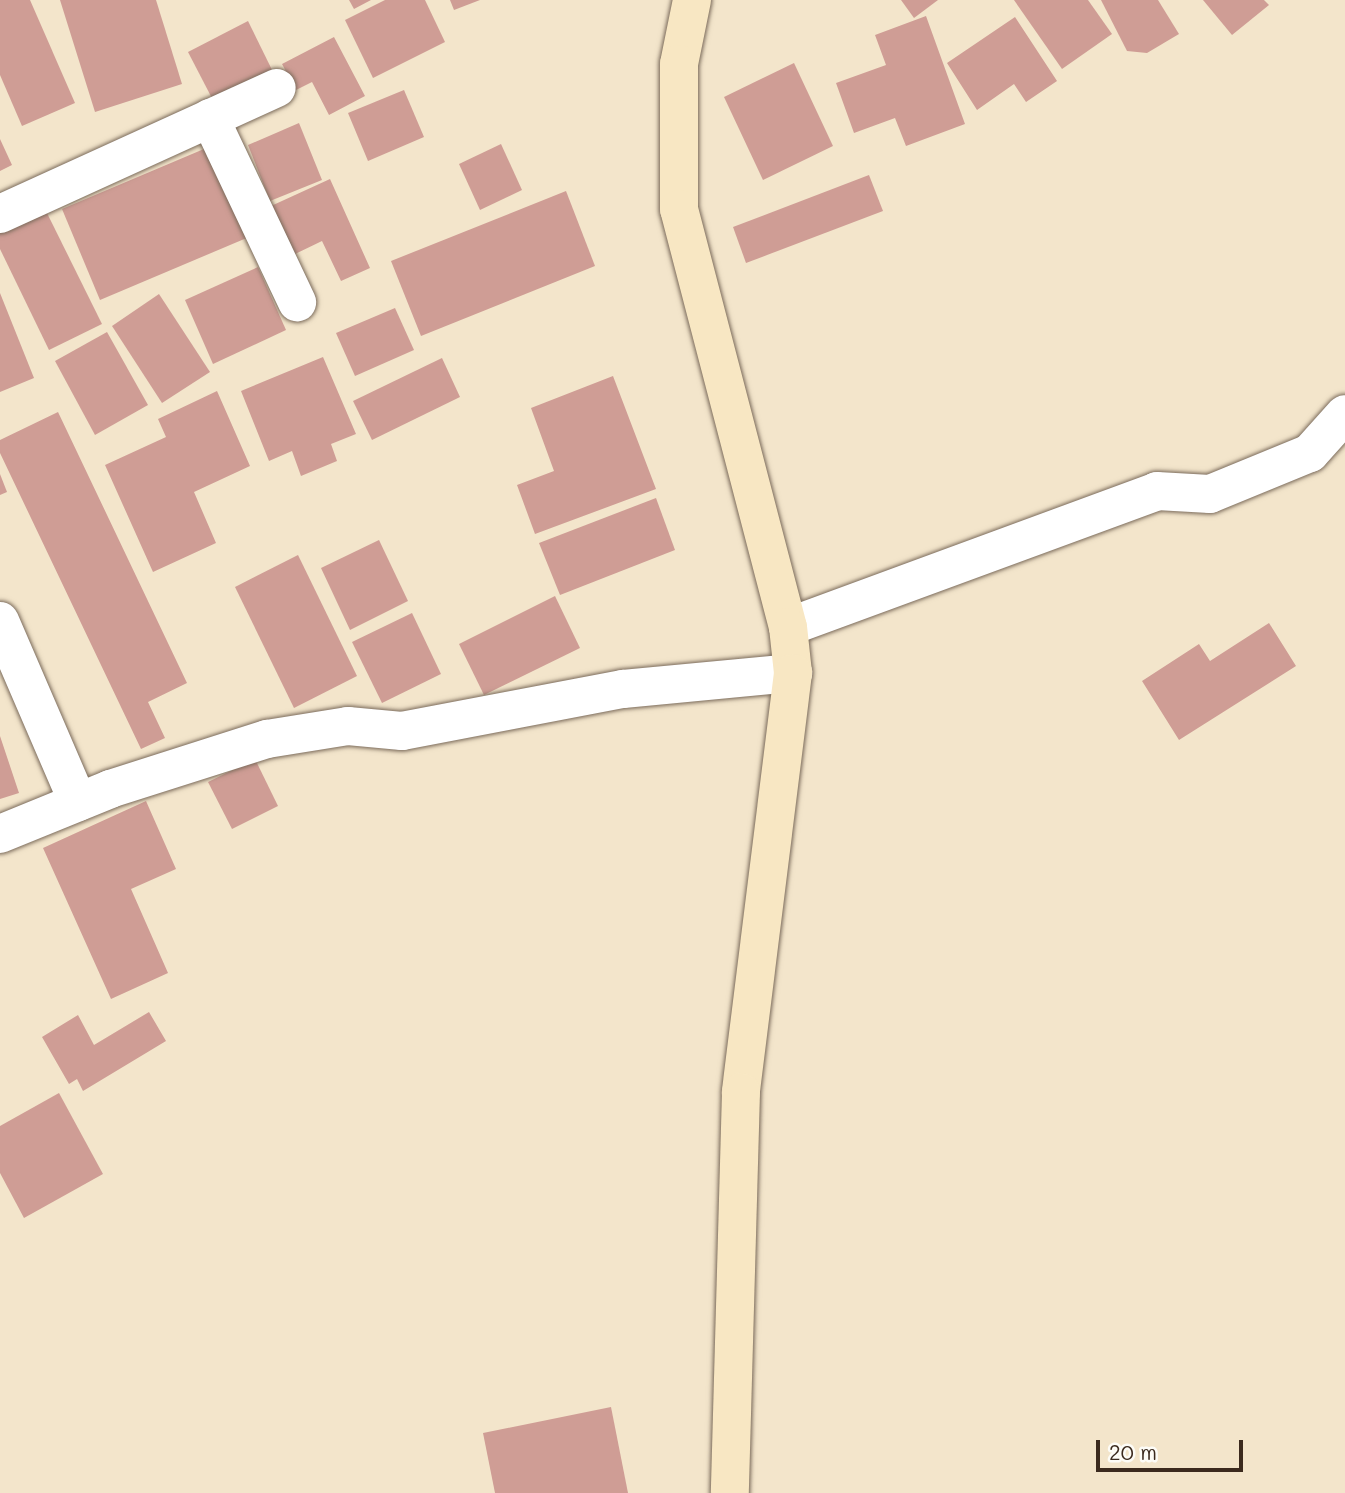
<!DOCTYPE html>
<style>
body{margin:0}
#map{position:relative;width:1345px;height:1493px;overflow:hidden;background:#f3e5cb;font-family:Mali,sans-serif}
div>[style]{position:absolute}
.building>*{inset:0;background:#cf9d95}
.roads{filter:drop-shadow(0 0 2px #7b6b5b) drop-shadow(0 0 2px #7b6b5b)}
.street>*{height:38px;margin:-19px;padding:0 19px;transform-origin:19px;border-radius:19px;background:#fff}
.secondary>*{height:38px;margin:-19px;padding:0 19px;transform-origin:19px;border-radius:19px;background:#f8e7c3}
span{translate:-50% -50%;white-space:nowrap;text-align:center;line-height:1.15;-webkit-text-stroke:5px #fdfcf7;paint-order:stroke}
.scale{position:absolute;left:1096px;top:1440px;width:147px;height:32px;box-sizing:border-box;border:4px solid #3b2a1e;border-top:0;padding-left:9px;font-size:21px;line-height:24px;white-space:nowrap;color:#3b2a1e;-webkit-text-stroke:5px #fdfcf7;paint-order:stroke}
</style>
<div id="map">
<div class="building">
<div style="clip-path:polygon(0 0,30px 0,75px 103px,22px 126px,0 75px)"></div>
<div style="clip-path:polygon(60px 0,156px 0,182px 84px,95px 112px)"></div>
<div style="clip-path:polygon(349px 0,371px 0,354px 9px)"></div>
<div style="clip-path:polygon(385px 0,425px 0,445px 42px,373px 78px,345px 20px)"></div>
<div style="clip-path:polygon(450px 0,480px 0,454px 10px)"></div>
<div style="clip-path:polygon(901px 0,938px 0,914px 18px)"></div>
<div style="clip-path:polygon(1014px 0,1088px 0,1112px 34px,1062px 69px)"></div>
<div style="clip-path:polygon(1101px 0,1158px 0,1179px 34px,1147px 53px,1127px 51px)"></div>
<div style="clip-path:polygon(1203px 0,1264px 0,1269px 5px,1232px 35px)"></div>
<div style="clip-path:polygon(926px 16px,965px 124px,906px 146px,895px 118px,854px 133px,836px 83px,886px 65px,875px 35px)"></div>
<div style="clip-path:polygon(1015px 17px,1057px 81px,1026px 102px,1014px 84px,977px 110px,947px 63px)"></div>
<div style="clip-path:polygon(248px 21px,275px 76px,216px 106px,188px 52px)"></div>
<div style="clip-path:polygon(334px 37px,365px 96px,329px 115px,312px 82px,296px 90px,282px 64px)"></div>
<div style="clip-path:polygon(794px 63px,833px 146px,763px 180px,724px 97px)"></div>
<div style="clip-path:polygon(404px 90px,424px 137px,368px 161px,348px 113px)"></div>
<div style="clip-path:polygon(299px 123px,322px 180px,270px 201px,248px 145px)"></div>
<div style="clip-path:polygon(0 139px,12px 165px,0 171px)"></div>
<div style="clip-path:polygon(501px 144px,522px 190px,480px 210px,459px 164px)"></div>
<div style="clip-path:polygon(211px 146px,249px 237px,100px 300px,62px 209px)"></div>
<div style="clip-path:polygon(869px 175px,883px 211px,746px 263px,733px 227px)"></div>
<div style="clip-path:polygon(330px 179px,370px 268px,341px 281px,322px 241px,293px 255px,271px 206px)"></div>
<div style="clip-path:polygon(566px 191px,595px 266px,421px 336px,391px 261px)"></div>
<div style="clip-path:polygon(45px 209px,102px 324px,49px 350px,0 249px,0 231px)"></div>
<div style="clip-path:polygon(258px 267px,286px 330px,213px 364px,185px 300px)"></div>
<div style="clip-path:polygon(0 293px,34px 378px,0 392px)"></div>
<div style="clip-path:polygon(159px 294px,210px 372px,162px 403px,112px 326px)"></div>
<div style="clip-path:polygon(395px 308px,414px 350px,355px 376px,336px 333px)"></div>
<div style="clip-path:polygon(107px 332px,148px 405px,95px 435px,55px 361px)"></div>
<div style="clip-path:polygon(323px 357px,356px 434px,331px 444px,337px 461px,301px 476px,292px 451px,269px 461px,241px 391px)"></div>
<div style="clip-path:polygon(442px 358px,460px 397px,372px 440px,353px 401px)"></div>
<div style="clip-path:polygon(613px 376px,656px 489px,535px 534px,517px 485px,554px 471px,531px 408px)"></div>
<div style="clip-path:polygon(217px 391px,250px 466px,194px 492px,216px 543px,153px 572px,105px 465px,166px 437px,158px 419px)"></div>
<div style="clip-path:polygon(58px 412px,187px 683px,148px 702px,165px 738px,141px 749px,0 453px,0 440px)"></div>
<div style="clip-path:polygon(0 474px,7px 492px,0 495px)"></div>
<div style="clip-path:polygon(656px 498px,675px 550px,560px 595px,539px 543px)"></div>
<div style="clip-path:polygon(379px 540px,408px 601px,350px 630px,321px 568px)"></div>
<div style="clip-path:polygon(298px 555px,357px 676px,294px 708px,235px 587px)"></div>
<div style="clip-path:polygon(555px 596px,580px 648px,484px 695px,459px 644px)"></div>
<div style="clip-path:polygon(412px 613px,441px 674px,382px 703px,352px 642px)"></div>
<div style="clip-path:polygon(1269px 623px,1296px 666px,1179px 740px,1142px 681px,1199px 644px,1210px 661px)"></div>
<div style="clip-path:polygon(0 736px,19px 793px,0 799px)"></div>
<div style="clip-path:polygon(255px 759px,278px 806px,232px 829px,208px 782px)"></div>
<div style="clip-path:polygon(146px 801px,176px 869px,131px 889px,168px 973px,111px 999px,43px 848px)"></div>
<div style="clip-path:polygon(149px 1012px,166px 1041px,83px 1091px,77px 1079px,69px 1084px,42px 1037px,78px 1015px,94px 1045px)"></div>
<div style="clip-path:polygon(59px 1093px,103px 1174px,24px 1218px,0 1173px,0 1126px)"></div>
<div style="clip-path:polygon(611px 1407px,628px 1493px,495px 1493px,483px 1433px)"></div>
</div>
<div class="roads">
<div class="street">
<div style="left:210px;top:118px;width:204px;rotate:64.7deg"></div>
<div style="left:0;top:214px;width:304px;rotate:-24.5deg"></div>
<div style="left:0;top:621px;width:197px;rotate:66.7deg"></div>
<div style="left:788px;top:627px;width:393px;rotate:-20.2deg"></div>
<div style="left:1157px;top:491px;width:53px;rotate:3.2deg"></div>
<div style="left:1210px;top:494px;width:108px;rotate:-22.3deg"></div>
<div style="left:1310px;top:453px;width:52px;rotate:-48.1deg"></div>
<div style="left:0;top:834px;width:119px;rotate:-22.2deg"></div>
<div style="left:110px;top:789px;width:165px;rotate:-17.7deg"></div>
<div style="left:267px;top:739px;width:82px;rotate:-9.1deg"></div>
<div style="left:348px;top:726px;width:54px;rotate:5.3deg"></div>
<div style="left:402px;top:731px;width:225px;rotate:-10.8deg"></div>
<div style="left:623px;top:689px;width:171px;rotate:-5.4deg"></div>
</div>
<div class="secondary">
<div style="left:692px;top:0;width:65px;rotate:101.5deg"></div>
<div style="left:679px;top:64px;width:145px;rotate:90deg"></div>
<div style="left:679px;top:209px;width:432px;rotate:75.4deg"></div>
<div style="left:788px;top:627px;width:46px;rotate:83.8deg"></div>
<div style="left:793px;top:673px;width:422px;rotate:97.1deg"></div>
<div style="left:741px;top:1092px;width:401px;rotate:91.6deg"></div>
</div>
</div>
<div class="scale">20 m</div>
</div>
